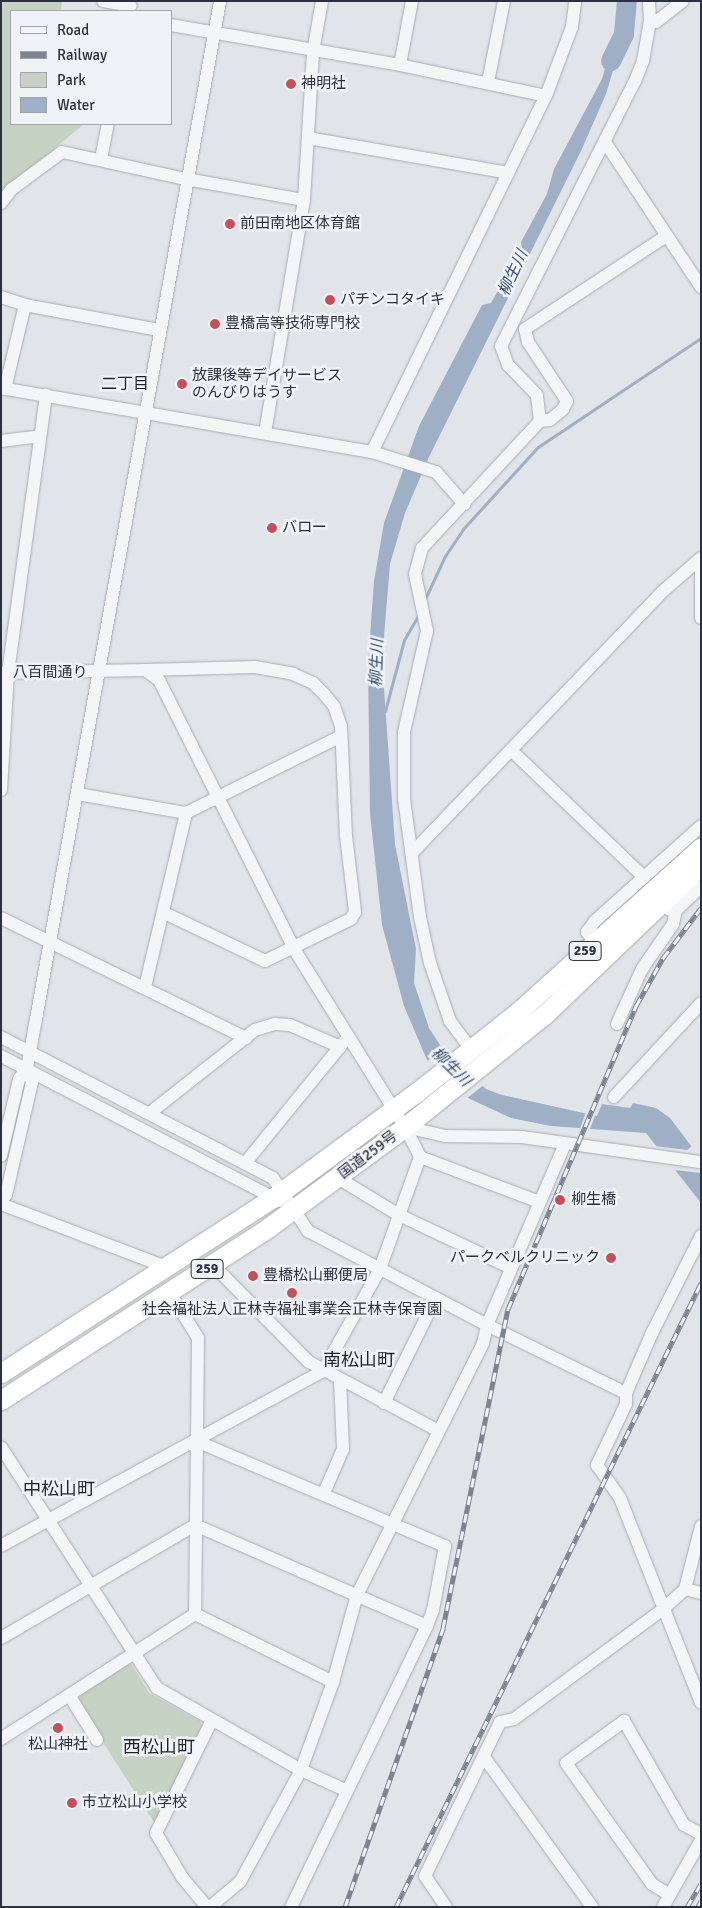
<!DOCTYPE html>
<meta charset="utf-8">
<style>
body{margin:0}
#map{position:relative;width:702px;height:1908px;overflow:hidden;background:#e1e4e9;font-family:Signika,"Noto Sans JP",sans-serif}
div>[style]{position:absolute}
.green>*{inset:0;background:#c6d2c3}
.water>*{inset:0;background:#9fb0c6}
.pier>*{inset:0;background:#e1e4e9}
.stream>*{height:3px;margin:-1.5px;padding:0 1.5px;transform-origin:1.5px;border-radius:1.5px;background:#9fb0c6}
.river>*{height:20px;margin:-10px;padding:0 10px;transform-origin:10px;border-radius:10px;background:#9fb0c6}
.roads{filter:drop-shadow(0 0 1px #a7abb3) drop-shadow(0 0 1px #a7abb3)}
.minor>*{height:12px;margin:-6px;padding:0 6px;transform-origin:6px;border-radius:6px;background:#f3f5f7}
.highway>*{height:19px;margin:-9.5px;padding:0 9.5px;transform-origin:9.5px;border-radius:9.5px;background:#fff}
.rail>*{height:5px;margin-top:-2.5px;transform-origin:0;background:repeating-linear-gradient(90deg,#f0f3f6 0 9px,#7c8391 0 18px);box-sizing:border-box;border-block:1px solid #7c8391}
.dots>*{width:14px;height:14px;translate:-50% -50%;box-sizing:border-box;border:2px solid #f0f3f6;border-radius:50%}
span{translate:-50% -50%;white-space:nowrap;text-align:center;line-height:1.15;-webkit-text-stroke:5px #f0f3f6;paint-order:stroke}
.shield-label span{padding:1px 4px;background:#f0f3f6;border:1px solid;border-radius:4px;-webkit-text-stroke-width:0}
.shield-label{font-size:14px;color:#2b313f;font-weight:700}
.poi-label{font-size:15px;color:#2b313f}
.left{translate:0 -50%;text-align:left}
.right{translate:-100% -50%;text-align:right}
.street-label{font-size:15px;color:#2b313f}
.water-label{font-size:16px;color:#384e6f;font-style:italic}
.neighbourhood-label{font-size:16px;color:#1d2230}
.quarter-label{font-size:18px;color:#1d2230}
.frame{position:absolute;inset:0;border:2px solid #2b313f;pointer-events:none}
.legend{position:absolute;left:10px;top:10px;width:162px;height:115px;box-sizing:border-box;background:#f0f3f6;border:1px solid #a1a5ad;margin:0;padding:6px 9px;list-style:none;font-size:15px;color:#2b313f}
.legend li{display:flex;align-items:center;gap:10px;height:25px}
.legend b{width:25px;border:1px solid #a1a5ad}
</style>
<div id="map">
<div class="green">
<div style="clip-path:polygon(1px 1px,62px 1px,61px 11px,11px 11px,11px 124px,84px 124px,1px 193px)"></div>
<div style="clip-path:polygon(126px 1664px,132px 1665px,149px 1693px,200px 1721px,202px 1726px,155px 1824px,78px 1703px,80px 1696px)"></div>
</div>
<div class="water">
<div style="clip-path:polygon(624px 19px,621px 44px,606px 94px,581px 151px,429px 457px,405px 513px,390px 564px,382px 660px,395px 844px,416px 949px,414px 983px,429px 1028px,442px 1048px,486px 1089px,502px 1095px,597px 1116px,602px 1104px,630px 1108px,633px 1103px,656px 1108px,670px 1118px,701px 1159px,701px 1203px,646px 1133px,551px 1126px,511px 1118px,470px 1099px,444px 1082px,427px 1060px,404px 1006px,382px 925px,370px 814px,368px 665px,374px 581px,384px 523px,419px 426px,482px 305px,491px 303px,522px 248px,521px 242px,547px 194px,554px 169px,602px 79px,616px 29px)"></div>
</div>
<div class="pier">
<div style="clip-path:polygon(445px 1047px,485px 1084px,466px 1099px,442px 1083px,426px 1062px)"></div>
<div style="clip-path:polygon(600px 1102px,589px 1132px,579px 1131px,586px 1112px,596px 1113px)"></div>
<div style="clip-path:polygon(693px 1145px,701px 1156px,701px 1173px,674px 1170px,655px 1146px,687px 1150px)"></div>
</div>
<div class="stream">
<div style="left:425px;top:599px;width:47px;rotate:-65.1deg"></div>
<div style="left:445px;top:556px;width:32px;rotate:-56deg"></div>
<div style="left:463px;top:529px;width:111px;rotate:-47.6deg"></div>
<div style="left:538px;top:447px;width:196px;rotate:-33.8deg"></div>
<div style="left:385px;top:711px;width:73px;rotate:-75deg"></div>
<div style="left:404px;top:640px;width:30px;rotate:-60deg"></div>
</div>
<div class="river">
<div style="left:611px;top:61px;width:30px;rotate:-64deg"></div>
<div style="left:624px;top:34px;width:33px;rotate:-85deg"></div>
</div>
<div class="roads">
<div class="minor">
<div style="left:103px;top:1px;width:28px;rotate:10deg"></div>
<div style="left:650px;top:21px;width:6px;rotate:9deg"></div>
<div style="left:656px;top:22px;width:34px;rotate:-38deg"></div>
<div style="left:171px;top:25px;width:232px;rotate:9.9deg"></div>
<div style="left:400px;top:65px;width:149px;rotate:12deg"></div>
<div style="left:400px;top:65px;width:65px;rotate:-79.4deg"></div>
<div style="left:488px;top:82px;width:83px;rotate:-78.8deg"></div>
<div style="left:308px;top:138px;width:203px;rotate:9.9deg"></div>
<div style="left:605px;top:142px;width:174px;rotate:56.5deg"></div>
<div style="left:101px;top:159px;width:36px;rotate:-79deg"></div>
<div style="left:1px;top:203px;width:18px;rotate:-52deg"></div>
<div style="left:12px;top:189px;width:62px;rotate:-36.5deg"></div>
<div style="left:62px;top:152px;width:127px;rotate:12.3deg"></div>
<div style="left:186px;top:179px;width:120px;rotate:10.1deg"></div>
<div style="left:1px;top:297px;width:25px;rotate:18deg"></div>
<div style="left:25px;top:305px;width:136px;rotate:10.6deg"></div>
<div style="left:1px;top:388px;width:376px;rotate:9.8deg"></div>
<div style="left:372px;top:452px;width:396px;rotate:-64deg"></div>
<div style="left:546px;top:96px;width:74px;rotate:-69.4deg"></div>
<div style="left:572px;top:27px;width:26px;rotate:-83deg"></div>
<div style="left:5px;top:389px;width:86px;rotate:-76.6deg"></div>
<div style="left:540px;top:421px;width:10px;rotate:-6deg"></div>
<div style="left:550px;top:420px;width:17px;rotate:-40deg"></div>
<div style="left:563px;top:409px;width:9px;rotate:-63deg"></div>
<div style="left:567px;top:401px;width:71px;rotate:-123.5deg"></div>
<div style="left:528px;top:342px;width:13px;rotate:-103deg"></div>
<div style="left:525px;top:329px;width:169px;rotate:-33.4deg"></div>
<div style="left:265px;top:433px;width:236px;rotate:-80.5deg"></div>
<div style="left:304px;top:200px;width:148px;rotate:-86.5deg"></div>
<div style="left:313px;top:52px;width:52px;rotate:-80deg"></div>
<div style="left:1px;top:441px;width:38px;rotate:-7deg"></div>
<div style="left:372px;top:452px;width:67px;rotate:17.4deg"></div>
<div style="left:436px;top:472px;width:43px;rotate:48.8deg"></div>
<div style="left:701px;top:572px;width:46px;rotate:90deg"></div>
<div style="left:145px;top:670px;width:110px;rotate:-1.6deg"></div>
<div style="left:255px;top:667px;width:39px;rotate:10deg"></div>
<div style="left:293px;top:674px;width:22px;rotate:24deg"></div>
<div style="left:313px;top:683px;width:16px;rotate:45deg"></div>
<div style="left:324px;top:694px;width:16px;rotate:50deg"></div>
<div style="left:334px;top:706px;width:21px;rotate:71deg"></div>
<div style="left:341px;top:726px;width:110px;rotate:87.4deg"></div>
<div style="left:346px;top:836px;width:77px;rotate:83.2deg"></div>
<div style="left:355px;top:912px;width:8px;rotate:120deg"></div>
<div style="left:351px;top:919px;width:96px;rotate:154deg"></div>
<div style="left:265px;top:961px;width:111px;rotate:-154.4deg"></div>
<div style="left:1px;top:673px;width:144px;rotate:-1.2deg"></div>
<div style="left:145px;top:670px;width:17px;rotate:36deg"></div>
<div style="left:159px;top:680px;width:301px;rotate:63.3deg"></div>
<div style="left:294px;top:949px;width:210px;rotate:58.1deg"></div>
<div style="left:405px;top:1127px;width:34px;rotate:63deg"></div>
<div style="left:420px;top:1157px;width:119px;rotate:109.7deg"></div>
<div style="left:380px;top:1269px;width:117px;rotate:119.2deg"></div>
<div style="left:323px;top:1371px;width:366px;rotate:151.5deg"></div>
<div style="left:511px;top:750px;width:184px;rotate:43.7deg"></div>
<div style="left:1px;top:790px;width:117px;rotate:-86.6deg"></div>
<div style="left:8px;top:673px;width:281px;rotate:-82.2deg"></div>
<div style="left:78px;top:794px;width:110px;rotate:10deg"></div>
<div style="left:186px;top:813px;width:173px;rotate:-26.4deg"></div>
<div style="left:412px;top:853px;width:361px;rotate:-46.2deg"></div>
<div style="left:662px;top:592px;width:52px;rotate:-41.1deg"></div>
<div style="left:670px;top:910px;width:6px"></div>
<div style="left:676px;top:910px;width:34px;rotate:-43deg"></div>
<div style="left:1px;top:918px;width:273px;rotate:26.1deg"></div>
<div style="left:595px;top:942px;width:13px;rotate:-129deg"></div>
<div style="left:587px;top:932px;width:14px;rotate:-54deg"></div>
<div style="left:595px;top:921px;width:142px;rotate:-41.9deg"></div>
<div style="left:145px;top:987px;width:179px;rotate:-76.7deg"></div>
<div style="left:617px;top:1024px;width:60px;rotate:-65.6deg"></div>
<div style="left:642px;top:969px;width:55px;rotate:-55.4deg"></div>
<div style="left:673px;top:924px;width:14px;rotate:-78deg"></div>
<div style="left:1px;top:1037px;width:306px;rotate:27.4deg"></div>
<div style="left:273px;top:1178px;width:64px;rotate:56.6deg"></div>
<div style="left:308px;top:1231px;width:202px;rotate:27.7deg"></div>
<div style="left:487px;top:1325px;width:155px;rotate:26.1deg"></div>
<div style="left:471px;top:1049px;width:35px;rotate:-127deg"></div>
<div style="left:450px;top:1021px;width:61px;rotate:-109deg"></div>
<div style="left:430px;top:963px;width:47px;rotate:-102.3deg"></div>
<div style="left:420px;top:917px;width:120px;rotate:-97.7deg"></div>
<div style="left:404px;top:798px;width:66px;rotate:-90deg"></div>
<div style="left:404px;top:732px;width:104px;rotate:-77.2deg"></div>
<div style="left:427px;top:631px;width:58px;rotate:-101.9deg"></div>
<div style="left:415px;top:574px;width:27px;rotate:-75deg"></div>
<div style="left:422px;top:548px;width:173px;rotate:-47.1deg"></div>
<div style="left:540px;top:421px;width:26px;rotate:-97deg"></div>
<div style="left:537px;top:395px;width:42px;rotate:-134deg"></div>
<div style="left:508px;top:365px;width:20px;rotate:-110deg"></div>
<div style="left:501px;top:346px;width:297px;rotate:-63.2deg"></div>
<div style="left:635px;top:81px;width:22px;rotate:-68deg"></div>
<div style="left:643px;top:61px;width:41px;rotate:-80.1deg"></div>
<div style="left:650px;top:21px;width:20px;rotate:-93deg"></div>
<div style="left:1px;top:1056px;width:314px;rotate:27.5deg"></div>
<div style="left:614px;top:1097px;width:128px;rotate:-47.2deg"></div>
<div style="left:151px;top:1112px;width:132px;rotate:-38.3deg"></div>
<div style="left:255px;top:1030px;width:21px;rotate:-17deg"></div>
<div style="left:275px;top:1024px;width:15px;rotate:4deg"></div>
<div style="left:290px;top:1025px;width:55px;rotate:23.7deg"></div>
<div style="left:405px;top:1127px;width:42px;rotate:12.4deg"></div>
<div style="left:446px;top:1136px;width:76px;rotate:0.8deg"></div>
<div style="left:522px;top:1137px;width:181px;rotate:8deg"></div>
<div style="left:1px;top:1156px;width:79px;rotate:-76.8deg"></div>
<div style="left:19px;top:1079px;width:14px;rotate:-54deg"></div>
<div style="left:420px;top:1157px;width:128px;rotate:20.6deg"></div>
<div style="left:246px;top:1162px;width:155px;rotate:-50.8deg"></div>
<div style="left:338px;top:1178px;width:71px;rotate:31.2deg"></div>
<div style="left:399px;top:1215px;width:124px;rotate:25.3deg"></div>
<div style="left:1px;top:1200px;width:7px;rotate:-45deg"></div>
<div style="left:6px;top:1195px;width:116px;rotate:-77deg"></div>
<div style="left:32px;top:1082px;width:15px;rotate:-110deg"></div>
<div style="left:27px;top:1068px;width:50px;rotate:-79.6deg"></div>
<div style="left:36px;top:1019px;width:1034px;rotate:-79.75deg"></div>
<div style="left:1px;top:1204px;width:177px;rotate:20.9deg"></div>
<div style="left:701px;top:1236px;width:109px;rotate:116.8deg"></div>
<div style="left:652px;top:1333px;width:65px;rotate:113.4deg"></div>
<div style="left:626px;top:1393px;width:11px;rotate:90deg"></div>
<div style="left:626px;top:1404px;width:68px;rotate:115.4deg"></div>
<div style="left:597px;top:1465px;width:40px;rotate:55.1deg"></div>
<div style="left:620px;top:1498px;width:220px;rotate:68.4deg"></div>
<div style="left:213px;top:1265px;width:136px;rotate:45.3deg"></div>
<div style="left:309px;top:1362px;width:147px;rotate:28deg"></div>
<div style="left:170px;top:1293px;width:53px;rotate:58.1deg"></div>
<div style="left:198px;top:1338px;width:276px;rotate:90.6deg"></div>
<div style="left:195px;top:1614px;width:154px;rotate:26.2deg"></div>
<div style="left:384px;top:1403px;width:117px;rotate:-63.7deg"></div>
<div style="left:196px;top:1441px;width:270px;rotate:22.9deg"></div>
<div style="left:445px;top:1546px;width:65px;rotate:100.6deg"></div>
<div style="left:433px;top:1610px;width:17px;rotate:111deg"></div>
<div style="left:427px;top:1626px;width:312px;rotate:115.8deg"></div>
<div style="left:1px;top:1447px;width:287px;rotate:57.1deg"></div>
<div style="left:157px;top:1688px;width:166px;rotate:29.7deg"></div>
<div style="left:301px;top:1770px;width:48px;rotate:24.4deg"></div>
<div style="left:324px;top:1493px;width:48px;rotate:-66.6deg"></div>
<div style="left:343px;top:1449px;width:69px;rotate:-92.5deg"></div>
<div style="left:685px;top:1589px;width:16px;rotate:14deg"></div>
<div style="left:1px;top:1638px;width:225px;rotate:-30.2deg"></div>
<div style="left:195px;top:1525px;width:253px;rotate:23.5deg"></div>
<div style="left:69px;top:1695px;width:53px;rotate:58.1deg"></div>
<div style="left:1px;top:1739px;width:231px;rotate:-32.8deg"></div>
<div style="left:484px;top:1757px;width:185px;rotate:54.2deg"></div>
<div style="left:670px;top:1895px;width:21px;rotate:-149deg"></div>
<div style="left:652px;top:1884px;width:148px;rotate:-125.4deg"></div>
<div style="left:566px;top:1763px;width:72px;rotate:-35.9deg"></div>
<div style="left:624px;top:1721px;width:120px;rotate:60deg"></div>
<div style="left:684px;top:1825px;width:19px;rotate:28deg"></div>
<div style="left:207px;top:1907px;width:39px;rotate:-130deg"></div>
<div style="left:182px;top:1877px;width:51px;rotate:-120.6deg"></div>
<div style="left:156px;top:1833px;width:126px;rotate:-63.6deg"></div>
<div style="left:210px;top:1907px;width:39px;rotate:-40deg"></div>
<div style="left:240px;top:1882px;width:128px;rotate:-61.4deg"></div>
<div style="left:301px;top:1770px;width:94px;rotate:-70deg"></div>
<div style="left:333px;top:1682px;width:90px;rotate:-74.6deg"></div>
<div style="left:357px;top:1595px;width:282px;rotate:-63.4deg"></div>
<div style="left:483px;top:1343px;width:18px;rotate:-77deg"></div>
<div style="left:487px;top:1325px;width:197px;rotate:-66.7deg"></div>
<div style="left:446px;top:1907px;width:37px;rotate:-124deg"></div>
<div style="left:425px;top:1876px;width:171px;rotate:-64deg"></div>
<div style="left:500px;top:1722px;width:14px;rotate:-12deg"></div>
<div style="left:514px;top:1719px;width:185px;rotate:-36.4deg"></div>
<div style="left:663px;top:1609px;width:30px;rotate:-42deg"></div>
<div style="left:685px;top:1589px;width:65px;rotate:-75.7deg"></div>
<div style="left:663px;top:1907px;width:77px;rotate:-60.4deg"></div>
</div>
<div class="highway">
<div style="left:1px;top:1373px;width:323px;rotate:-32.8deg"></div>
<div style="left:273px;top:1198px;width:179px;rotate:-36.4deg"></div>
<div style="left:417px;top:1092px;width:129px;rotate:-38.4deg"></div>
<div style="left:518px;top:1012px;width:246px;rotate:-42deg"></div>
<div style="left:1px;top:1400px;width:319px;rotate:-32.8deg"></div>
<div style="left:269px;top:1227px;width:169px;rotate:-36.3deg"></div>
<div style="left:405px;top:1127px;width:179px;rotate:-38.9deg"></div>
<div style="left:544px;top:1015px;width:217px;rotate:-43.7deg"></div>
</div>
</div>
<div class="rail">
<div style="left:345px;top:1907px;width:296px;rotate:-70.6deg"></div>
<div style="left:443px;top:1628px;width:326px;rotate:-78.5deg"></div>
<div style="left:508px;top:1309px;width:329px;rotate:-67.1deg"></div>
<div style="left:636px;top:1006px;width:55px;rotate:-60.6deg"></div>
<div style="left:663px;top:958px;width:63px;rotate:-52.8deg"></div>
<div style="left:396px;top:1907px;width:695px;rotate:-63.95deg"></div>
<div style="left:687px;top:1907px;width:27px;rotate:-59deg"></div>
<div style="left:698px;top:1907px;width:7px;rotate:-63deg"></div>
</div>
<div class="dots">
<div style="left:291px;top:84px;background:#c3505c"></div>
<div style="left:230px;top:224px;background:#c3505c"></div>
<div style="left:330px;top:300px;background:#c3505c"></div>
<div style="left:215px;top:324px;background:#c3505c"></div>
<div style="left:182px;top:384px;background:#c3505c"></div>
<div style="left:272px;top:528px;background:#c3505c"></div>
<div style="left:560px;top:1200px;background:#c3505c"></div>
<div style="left:611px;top:1258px;background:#c3505c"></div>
<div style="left:253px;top:1276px;background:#c3505c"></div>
<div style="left:292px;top:1293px;background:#c3505c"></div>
<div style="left:58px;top:1728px;background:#c3505c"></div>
<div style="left:72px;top:1803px;background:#c3505c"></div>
</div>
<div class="shield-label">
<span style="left:585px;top:951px">259</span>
<span style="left:207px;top:1269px">259</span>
</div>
<div class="poi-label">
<span class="left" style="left:301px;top:84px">神明社</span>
<span class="left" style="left:240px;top:224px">前田南地区体育館</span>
<span class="left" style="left:340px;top:300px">パチンコタイキ</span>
<span class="left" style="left:225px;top:324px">豊橋高等技術専門校</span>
<span class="left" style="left:192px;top:384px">放課後等デイサービス<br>のんびりはうす</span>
<span class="left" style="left:282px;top:528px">バロー</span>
<span class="left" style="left:571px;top:1200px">柳生橋</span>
<span class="right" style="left:600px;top:1258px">パークベルクリニック</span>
<span class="left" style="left:263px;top:1276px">豊橋松山郵便局</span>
<span style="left:292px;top:1310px">社会福祉法人正林寺福祉事業会正林寺保育園</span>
<span style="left:58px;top:1745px">松山神社</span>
<span class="left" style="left:82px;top:1803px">市立松山小学校</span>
</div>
<div class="street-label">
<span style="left:50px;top:673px">八百間通り</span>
<span style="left:368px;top:1155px;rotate:-37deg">国道259号</span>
</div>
<div class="water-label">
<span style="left:513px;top:273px;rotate:-65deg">柳生川</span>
<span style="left:377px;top:663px;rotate:-88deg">柳生川</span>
<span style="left:451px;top:1067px;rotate:44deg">柳生川</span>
</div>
<div class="neighbourhood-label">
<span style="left:125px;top:384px">二丁目</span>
</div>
<div class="quarter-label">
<span style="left:359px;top:1360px">南松山町</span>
<span style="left:59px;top:1489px">中松山町</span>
<span style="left:159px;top:1747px">西松山町</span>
</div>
<div class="frame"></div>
<ul class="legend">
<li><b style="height:6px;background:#f3f5f7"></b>Road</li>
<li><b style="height:6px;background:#7c8391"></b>Railway</li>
<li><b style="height:14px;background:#c6d2c3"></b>Park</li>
<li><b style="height:14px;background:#9fb0c6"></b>Water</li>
</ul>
</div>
